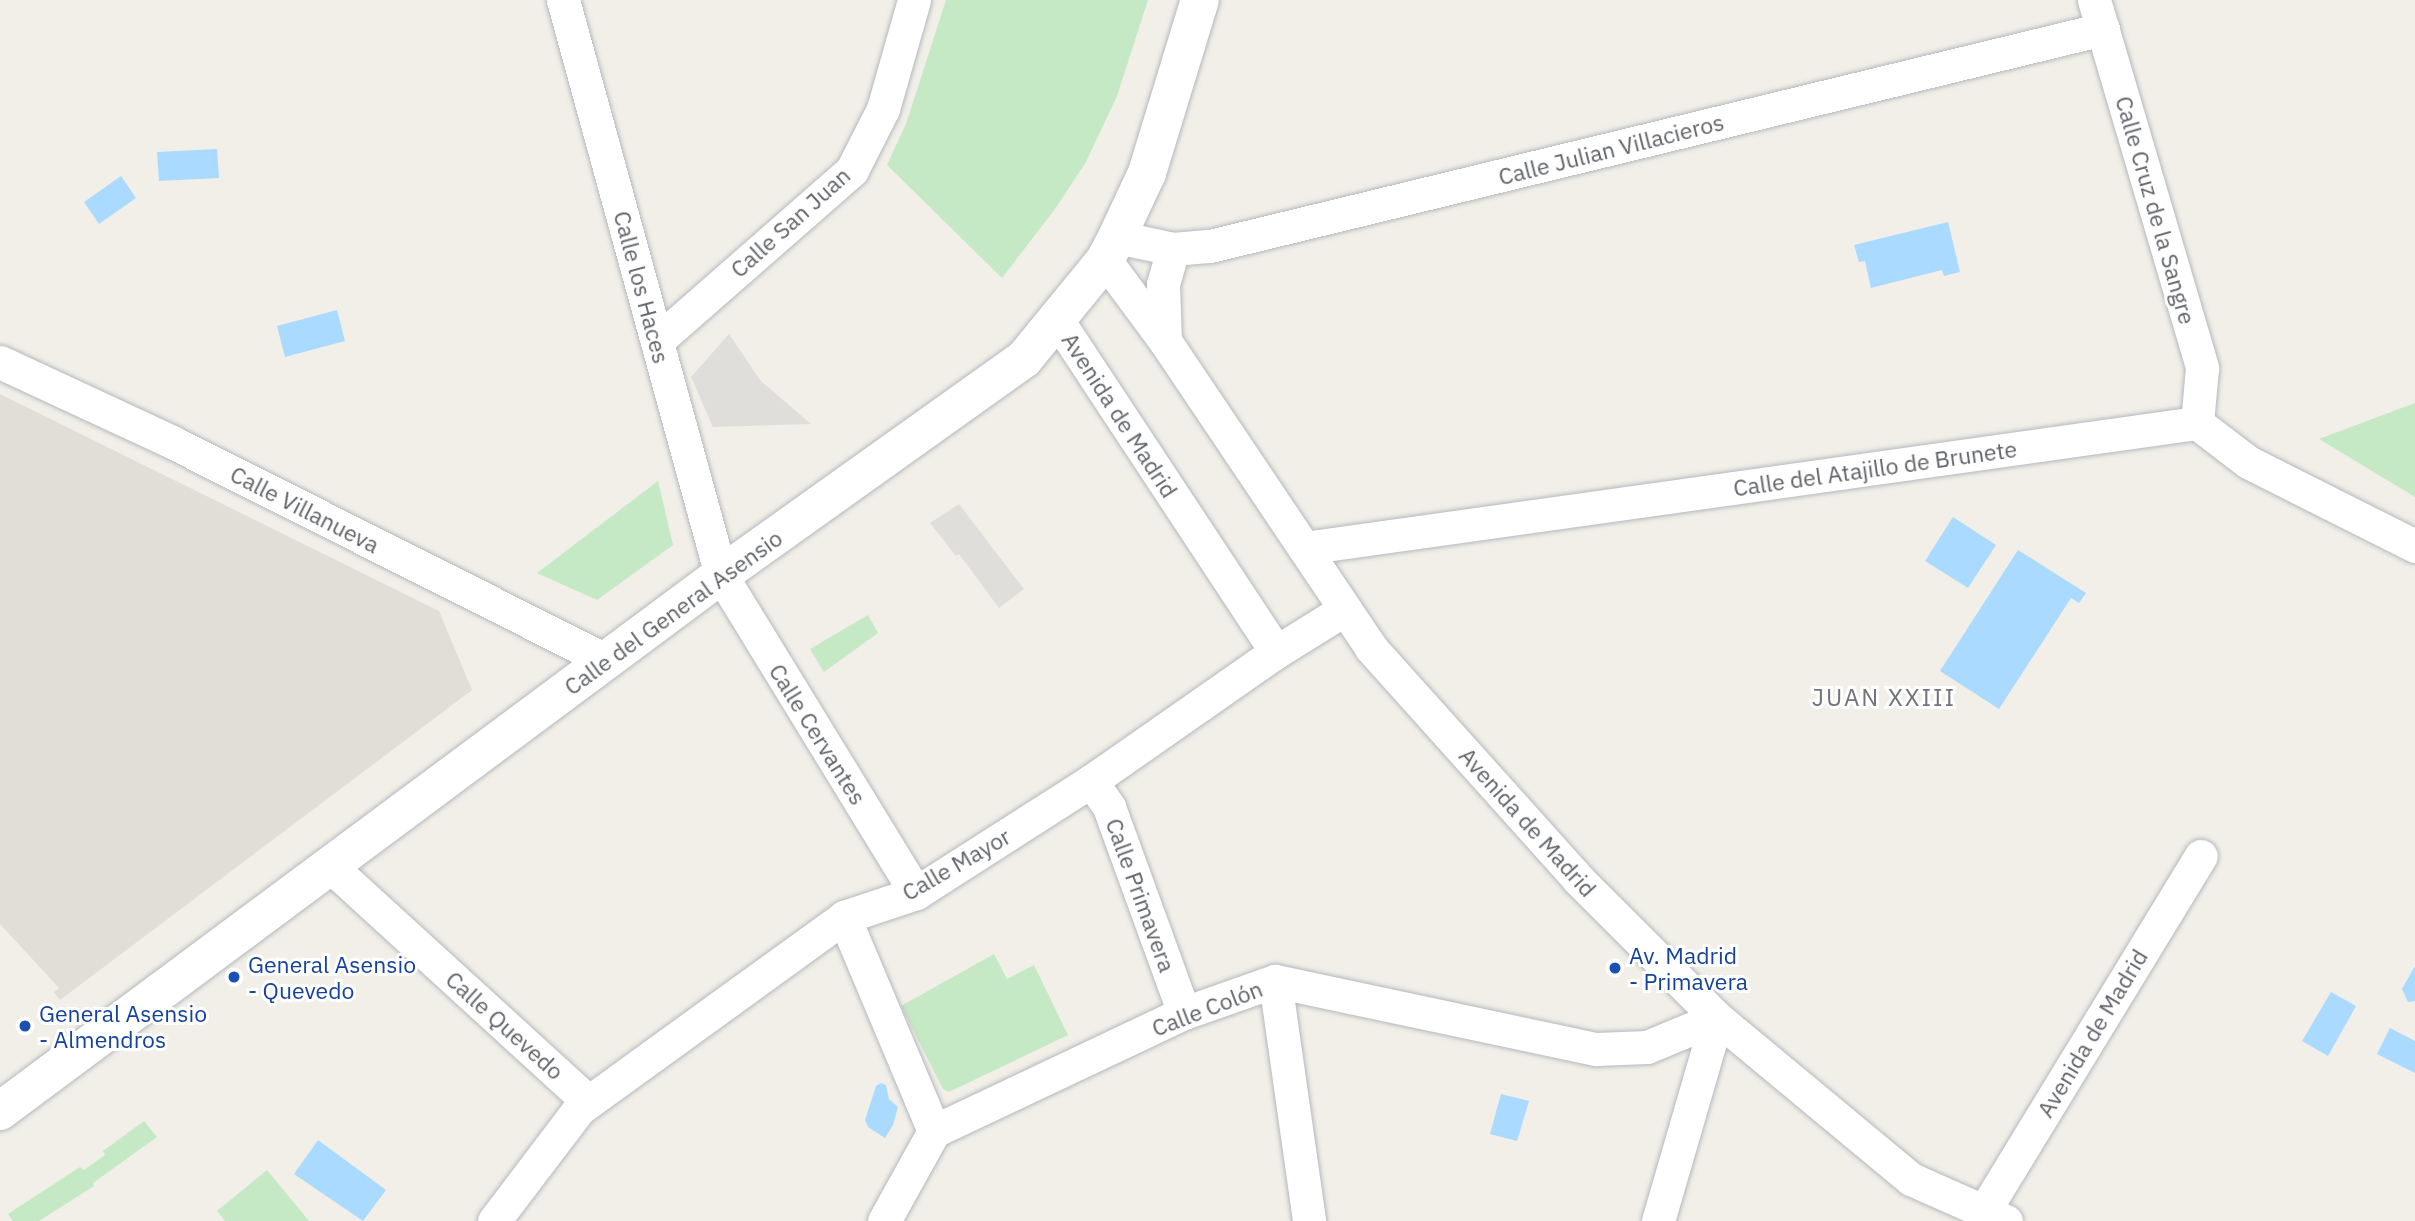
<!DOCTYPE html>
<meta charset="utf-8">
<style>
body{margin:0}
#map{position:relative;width:2415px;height:1221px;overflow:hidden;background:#f1efe8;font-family:"IBM Plex Sans",sans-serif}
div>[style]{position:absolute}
.industrial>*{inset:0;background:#e0deda}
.education>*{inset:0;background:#e1ded6}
.green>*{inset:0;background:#c5e8c5}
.water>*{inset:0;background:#aadaff}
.roads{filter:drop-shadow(0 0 2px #b5b8bc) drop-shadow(0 0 2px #b5b8bc)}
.minor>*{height:33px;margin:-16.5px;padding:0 16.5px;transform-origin:16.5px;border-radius:16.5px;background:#fff}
.secondary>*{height:38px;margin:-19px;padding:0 19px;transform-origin:19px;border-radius:19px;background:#fff}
.dots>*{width:19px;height:19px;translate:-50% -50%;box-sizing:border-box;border:4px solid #fff;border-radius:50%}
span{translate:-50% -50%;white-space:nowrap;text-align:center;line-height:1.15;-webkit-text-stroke:6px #fff;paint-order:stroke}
.street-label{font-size:23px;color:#5f6368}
.transit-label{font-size:23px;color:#164399}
.left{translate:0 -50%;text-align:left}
.neighbourhood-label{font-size:24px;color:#70757a;letter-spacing:2px}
</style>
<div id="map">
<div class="industrial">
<div style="clip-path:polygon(729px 334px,761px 381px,811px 424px,713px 427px,691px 377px)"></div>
<div style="clip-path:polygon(959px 504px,1024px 589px,999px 608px,959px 554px,956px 556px,930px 523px)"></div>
</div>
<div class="education">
<div style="clip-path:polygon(0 394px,439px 611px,472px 690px,60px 1000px,54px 992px,59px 988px,0 924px)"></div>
</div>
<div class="green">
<div style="clip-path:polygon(946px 0,1148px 0,1117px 96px,1086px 162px,1055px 209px,1002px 278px,887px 165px,906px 124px)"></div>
<div style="clip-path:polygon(2415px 403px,2415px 497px,2319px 439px)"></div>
<div style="clip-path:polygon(658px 481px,673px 545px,597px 600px,537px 573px)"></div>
<div style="clip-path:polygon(868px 615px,878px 633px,824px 672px,810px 649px)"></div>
<div style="clip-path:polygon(994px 954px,1007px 979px,1034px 965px,1068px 1035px,949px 1092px,943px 1089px,901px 1006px)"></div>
<div style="clip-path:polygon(144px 1121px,157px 1137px,93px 1183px,94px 1186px,39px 1221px,13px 1221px,8px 1214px,80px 1167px,84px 1170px,105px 1155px,103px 1151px)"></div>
<div style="clip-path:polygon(267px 1170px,309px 1221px,225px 1221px,217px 1211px)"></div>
</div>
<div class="water">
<div style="clip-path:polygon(217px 149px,219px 178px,159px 181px,157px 152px)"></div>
<div style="clip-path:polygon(121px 176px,136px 198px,99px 224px,84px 202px)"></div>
<div style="clip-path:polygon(1948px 222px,1960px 272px,1944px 276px,1942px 270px,1871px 288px,1865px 261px,1859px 262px,1854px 245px)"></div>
<div style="clip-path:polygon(337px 310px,345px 341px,285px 357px,277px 326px)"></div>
<div style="clip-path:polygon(1953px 517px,1996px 545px,1968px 588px,1925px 561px)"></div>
<div style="clip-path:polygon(2018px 550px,2086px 593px,2079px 603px,2071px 598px,1999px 709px,1940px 671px)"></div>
<div style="clip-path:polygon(2415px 966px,2415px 1001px,2408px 1002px,2402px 989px)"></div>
<div style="clip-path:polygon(2331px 992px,2356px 1006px,2328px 1056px,2302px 1041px)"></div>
<div style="clip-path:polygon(2390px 1028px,2415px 1041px,2415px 1073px,2377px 1054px)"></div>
<div style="clip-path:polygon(881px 1083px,886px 1085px,889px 1099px,898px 1107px,893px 1125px,885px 1138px,868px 1127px,865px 1120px,876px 1086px)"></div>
<div style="clip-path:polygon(1501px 1094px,1529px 1101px,1517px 1141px,1490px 1134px)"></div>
<div style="clip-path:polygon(318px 1140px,386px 1190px,363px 1221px,294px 1174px)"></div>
</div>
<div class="roads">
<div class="minor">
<div style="left:563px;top:0;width:596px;rotate:74.64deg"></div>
<div style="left:721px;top:575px;width:373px;rotate:58.5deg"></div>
<div style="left:2094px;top:0;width:384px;rotate:73.6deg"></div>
<div style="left:2202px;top:368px;width:55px;rotate:95.2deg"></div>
<div style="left:1117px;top:237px;width:57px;rotate:12.1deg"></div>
<div style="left:1173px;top:249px;width:37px;rotate:-5deg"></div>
<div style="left:1210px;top:246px;width:919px;rotate:-13.66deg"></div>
<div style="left:1105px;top:260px;width:101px;rotate:53.5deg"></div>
<div style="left:1165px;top:341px;width:370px;rotate:56.1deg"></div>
<div style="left:1371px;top:648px;width:310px;rotate:48.1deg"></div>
<div style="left:1578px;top:879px;width:197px;rotate:45deg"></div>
<div style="left:1717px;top:1018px;width:252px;rotate:39.7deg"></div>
<div style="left:1911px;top:1179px;width:104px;rotate:23.9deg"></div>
<div style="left:1056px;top:318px;width:400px;rotate:56.6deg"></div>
<div style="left:657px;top:341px;width:259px;rotate:-41.2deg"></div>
<div style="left:852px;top:170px;width:68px;rotate:-63.1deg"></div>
<div style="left:883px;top:109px;width:113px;rotate:-74.1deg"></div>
<div style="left:1165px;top:341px;width:57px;rotate:-92deg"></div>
<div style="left:1163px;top:284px;width:36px;rotate:-74deg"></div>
<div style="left:0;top:362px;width:190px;rotate:24.9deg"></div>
<div style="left:172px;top:442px;width:487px;rotate:26.7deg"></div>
<div style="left:1304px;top:548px;width:902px;rotate:-7.97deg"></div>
<div style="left:2197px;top:423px;width:64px;rotate:37.4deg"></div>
<div style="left:2248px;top:462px;width:187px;rotate:26.7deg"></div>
<div style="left:1091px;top:781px;width:32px;rotate:55deg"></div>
<div style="left:1109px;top:807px;width:219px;rotate:70deg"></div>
<div style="left:328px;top:864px;width:352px;rotate:42.4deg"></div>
<div style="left:844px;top:917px;width:232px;rotate:67.2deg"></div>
<div style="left:1275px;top:981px;width:242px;rotate:81.9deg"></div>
<div style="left:1984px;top:1211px;width:416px;rotate:-58.6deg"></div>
<div style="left:494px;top:1221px;width:141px;rotate:-52.8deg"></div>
<div style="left:579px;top:1109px;width:327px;rotate:-35.9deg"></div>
<div style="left:844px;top:917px;width:76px;rotate:-18.4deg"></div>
<div style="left:916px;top:893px;width:208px;rotate:-32.6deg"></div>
<div style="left:1091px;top:781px;width:226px;rotate:-34.9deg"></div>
<div style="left:1276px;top:652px;width:81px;rotate:-31.9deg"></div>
<div style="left:884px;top:1221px;width:103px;rotate:-60.9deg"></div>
<div style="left:934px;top:1131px;width:276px;rotate:-25.3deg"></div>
<div style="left:1184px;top:1013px;width:96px;rotate:-19.4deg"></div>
<div style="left:1275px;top:981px;width:328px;rotate:12deg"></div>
<div style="left:1596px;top:1049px;width:51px;rotate:-2.2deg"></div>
<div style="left:1647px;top:1047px;width:76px;rotate:-22.5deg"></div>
<div style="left:1658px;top:1221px;width:211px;rotate:-73.8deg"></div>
</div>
<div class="secondary">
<div style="left:0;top:1111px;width:898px;rotate:-36.63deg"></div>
<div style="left:721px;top:575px;width:372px;rotate:-35.5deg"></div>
<div style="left:1024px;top:359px;width:128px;rotate:-50.7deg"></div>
<div style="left:1105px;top:260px;width:26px;rotate:-62deg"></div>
<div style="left:1117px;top:237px;width:71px;rotate:-64.9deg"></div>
<div style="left:1147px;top:173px;width:181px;rotate:-73deg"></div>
</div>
</div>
<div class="dots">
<div style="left:1615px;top:968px;background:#1a4fb4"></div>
<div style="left:234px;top:977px;background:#1a4fb4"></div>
<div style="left:25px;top:1026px;background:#1a4fb4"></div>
</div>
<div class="street-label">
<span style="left:1611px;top:149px;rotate:-14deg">Calle Julian Villacieros</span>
<span style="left:2156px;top:210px;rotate:74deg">Calle Cruz de la Sangre</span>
<span style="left:790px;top:222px;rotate:-42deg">Calle San Juan</span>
<span style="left:642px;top:287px;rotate:75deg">Calle los Haces</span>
<span style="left:1120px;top:415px;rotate:57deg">Avenida de Madrid</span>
<span style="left:1875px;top:468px;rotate:-8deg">Calle del Atajillo de Brunete</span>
<span style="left:305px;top:509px;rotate:27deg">Calle Villanueva</span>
<span style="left:673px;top:612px;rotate:-36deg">Calle del General Asensio</span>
<span style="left:818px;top:734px;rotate:58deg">Calle Cervantes</span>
<span style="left:1528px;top:822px;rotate:48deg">Avenida de Madrid</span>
<span style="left:956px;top:864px;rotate:-30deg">Calle Mayor</span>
<span style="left:1141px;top:895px;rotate:70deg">Calle Primavera</span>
<span style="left:1207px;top:1008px;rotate:-21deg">Calle Colón</span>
<span style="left:505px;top:1025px;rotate:42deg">Calle Quevedo</span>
<span style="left:2092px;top:1033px;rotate:-59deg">Avenida de Madrid</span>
</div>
<div class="transit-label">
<span class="left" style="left:1629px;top:968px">Av. Madrid<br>- Primavera</span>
<span class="left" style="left:248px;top:977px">General Asensio<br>- Quevedo</span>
<span class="left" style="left:39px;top:1026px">General Asensio<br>- Almendros</span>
</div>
<div class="neighbourhood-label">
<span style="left:1884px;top:698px">JUAN XXIII</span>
</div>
</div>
